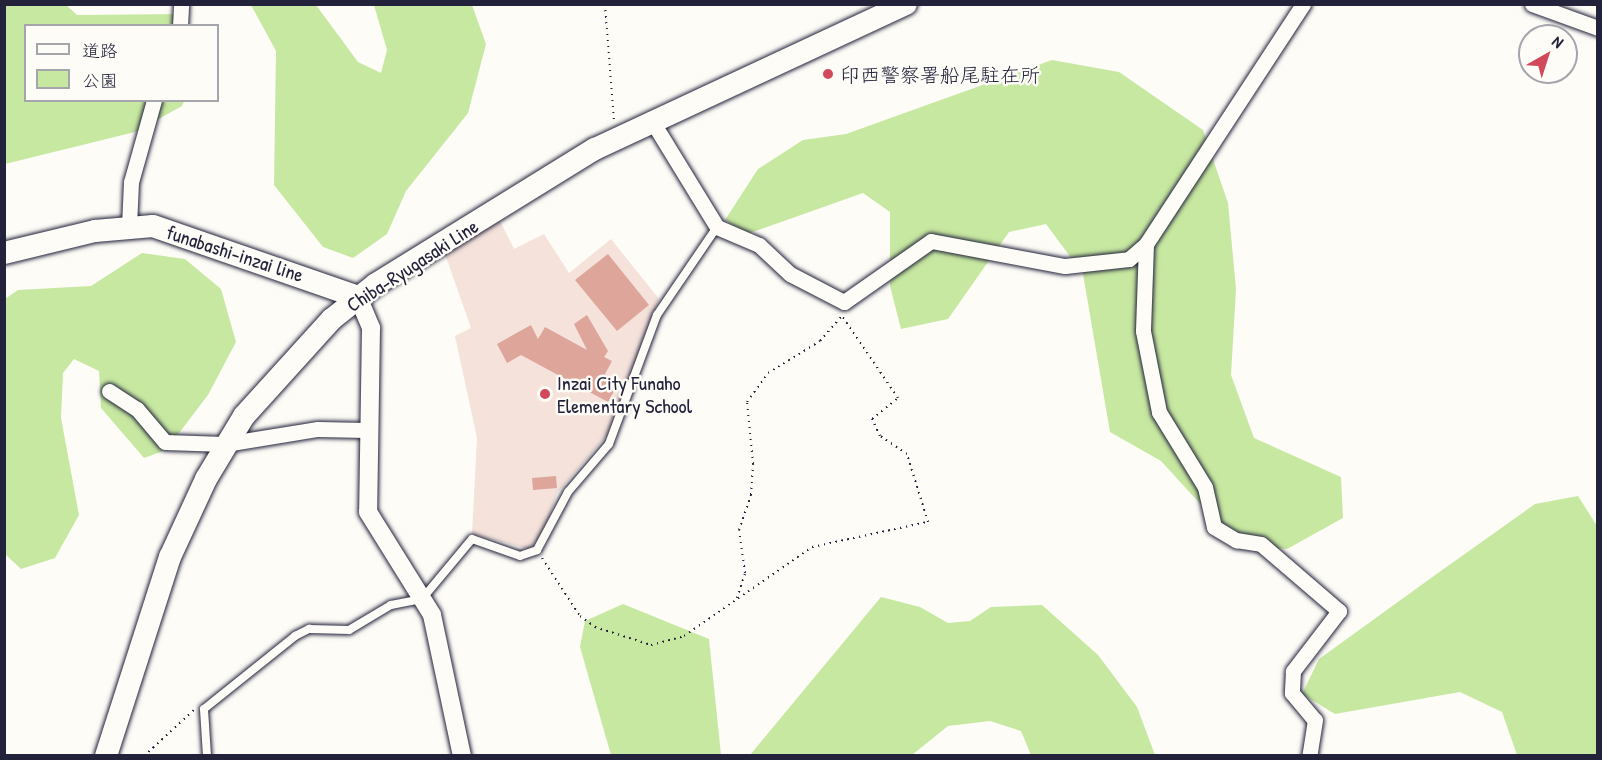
<!DOCTYPE html>
<meta charset="utf-8">
<style>
body{margin:0}
#map{position:relative;width:1602px;height:760px;overflow:hidden;background:#fdfcf7;font-family:"Patrick Hand","Klee One",sans-serif}
div>[style]{position:absolute}
.built>*{inset:0;background:#f4e2db}
.green>*{inset:0;background:#c7e8a1}
.building>*{inset:0;background:#dea59a}
.path>*{height:2px;margin-top:-1px;transform-origin:0;background:repeating-linear-gradient(90deg,#22223b 0 1.5px,transparent 0 6px)}
.roads{filter:drop-shadow(0 0 2px #22223b) drop-shadow(0 0 2px #22223b)}
.service>*{height:8px;margin:-4px;padding:0 4px;transform-origin:4px;border-radius:4px;background:#fdfcf7}
.minor>*{height:15px;margin:-7.5px;padding:0 7.5px;transform-origin:7.5px;border-radius:7.5px;background:#fdfcf7}
.tertiary>*{height:18px;margin:-9px;padding:0 9px;transform-origin:9px;border-radius:9px;background:#fdfcf7}
.primary>*{height:22px;margin:-11px;padding:0 11px;transform-origin:11px;border-radius:11px;background:#fdfcf7}
.dots>*{width:16px;height:16px;translate:-50% -50%;box-sizing:border-box;border:3px solid #fdfcf7;border-radius:50%}
span{translate:-50% -50%;white-space:nowrap;text-align:center;line-height:1.15;-webkit-text-stroke:5px #fdfcf7;paint-order:stroke}
.poi-label{font-size:20px;color:#22223b}
.left{translate:0 -50%;text-align:left}
.street-label{font-size:20px;color:#22223b}
.frame{position:absolute;inset:0;border:6px solid #22223b;pointer-events:none}
.legend{position:absolute;left:24px;top:24px;width:195px;height:78px;box-sizing:border-box;background:#fdfcf7;border:2px solid #a5a5ac;margin:0;padding:8px 10px;list-style:none;font-size:18px;color:#22223b}
.legend li{display:flex;align-items:center;gap:12px;height:30px}
.legend b{width:30px;border:2px solid #a5a5ac}
.north{position:absolute;left:1518px;top:24px;width:60px;height:60px;box-sizing:border-box;background:#fdfcf7;border:2px solid #a5a5ac;border-radius:50%;rotate:39deg;font-size:16px;font-weight:700;line-height:24px;text-align:center;color:#22223b}
.north::after{content:'';display:block;margin:auto;width:21px;height:27px;background:#d1495b;clip-path:polygon(50% 0,100% 100%,50% 72%,0 100%)}
</style>
<div id="map">
<div class="built">
<div style="clip-path:polygon(499px 219px,514px 249px,544px 234px,569px 273px,611px 239px,659px 299px,609px 433px,557px 493px,544px 533px,529px 549px,472px 534px,477px 438px,455px 336px,471px 328px,445px 254px)"></div>
</div>
<div class="green">
<div style="clip-path:polygon(4px 5px,66px 5px,77px 15px,188px 14px,189px 25px,26px 26px,26px 100px,184px 101px,182px 106px,135px 132px,5px 164px)"></div>
<div style="clip-path:polygon(251px 5px,316px 5px,358px 62px,381px 73px,387px 50px,374px 5px,472px 5px,486px 44px,468px 113px,406px 191px,387px 234px,353px 258px,323px 247px,274px 185px,276px 51px)"></div>
<div style="clip-path:polygon(1052px 60px,1119px 72px,1203px 130px,1228px 203px,1236px 289px,1231px 375px,1254px 438px,1341px 477px,1343px 518px,1287px 549px,1238px 545px,1161px 461px,1110px 432px,1083px 274px,1046px 224px,1009px 232px,948px 319px,901px 329px,890px 286px,890px 212px,863px 193px,747px 234px,725px 220px,758px 169px,803px 140px,846px 134px)"></div>
<div style="clip-path:polygon(142px 253px,185px 259px,221px 289px,236px 342px,208px 395px,166px 450px,144px 458px,101px 408px,99px 371px,74px 359px,63px 373px,61px 418px,79px 515px,55px 558px,21px 569px,5px 554px,5px 299px,18px 290px,91px 286px)"></div>
<div style="clip-path:polygon(1578px 496px,1597px 526px,1597px 755px,1517px 755px,1502px 712px,1460px 692px,1335px 714px,1302px 694px,1319px 659px,1438px 573px,1535px 504px)"></div>
<div style="clip-path:polygon(881px 597px,920px 607px,948px 623px,970px 621px,991px 607px,1042px 605px,1098px 655px,1137px 707px,1155px 755px,1031px 755px,1021px 731px,990px 721px,948px 726px,912px 755px,750px 755px)"></div>
<div style="clip-path:polygon(623px 604px,709px 639px,721px 755px,611px 755px,580px 647px,585px 621px)"></div>
</div>
<div class="building">
<div style="clip-path:polygon(608px 254px,649px 305px,617px 331px,575px 280px)"></div>
<div style="clip-path:polygon(587px 315px,608px 351px,604px 357px,612px 361px,605px 374px,619px 382px,608px 402px,521px 355px,507px 363px,497px 344px,531px 325px,538px 339px,545px 327px,587px 350px,574px 324px)"></div>
<div style="clip-path:polygon(556px 476px,557px 488px,533px 490px,532px 478px)"></div>
</div>
<div class="path">
<div style="left:605px;top:4px;width:117px;rotate:85.6deg"></div>
<div style="left:542px;top:558px;width:69px;rotate:56.8deg"></div>
<div style="left:580px;top:616px;width:19px;rotate:36deg"></div>
<div style="left:595px;top:627px;width:59px;rotate:17.8deg"></div>
<div style="left:651px;top:645px;width:34px;rotate:-15deg"></div>
<div style="left:684px;top:636px;width:156px;rotate:-34.8deg"></div>
<div style="left:812px;top:547px;width:119px;rotate:-12.2deg"></div>
<div style="left:928px;top:522px;width:71px;rotate:-107.2deg"></div>
<div style="left:907px;top:454px;width:32px;rotate:-146deg"></div>
<div style="left:880px;top:436px;width:19px;rotate:-115deg"></div>
<div style="left:872px;top:419px;width:33px;rotate:-39deg"></div>
<div style="left:898px;top:398px;width:99px;rotate:-124.3deg"></div>
<div style="left:737px;top:598px;width:26px;rotate:-72deg"></div>
<div style="left:745px;top:573px;width:43px;rotate:-97.9deg"></div>
<div style="left:739px;top:530px;width:37px;rotate:-71deg"></div>
<div style="left:751px;top:495px;width:31px;rotate:-86deg"></div>
<div style="left:753px;top:464px;width:62px;rotate:-95.5deg"></div>
<div style="left:747px;top:402px;width:36px;rotate:-54deg"></div>
<div style="left:768px;top:373px;width:61px;rotate:-31.6deg"></div>
<div style="left:820px;top:341px;width:32px;rotate:-49deg"></div>
<div style="left:144px;top:756px;width:69px;rotate:-42.7deg"></div>
</div>
<div class="roads">
<div class="service">
<div style="left:207px;top:756px;width:47px;rotate:-93.7deg"></div>
<div style="left:204px;top:709px;width:117px;rotate:-38.7deg"></div>
<div style="left:295px;top:636px;width:16px;rotate:-27deg"></div>
<div style="left:309px;top:629px;width:40px;rotate:1.4deg"></div>
<div style="left:349px;top:630px;width:49px;rotate:-30.8deg"></div>
<div style="left:391px;top:605px;width:32px;rotate:-11deg"></div>
<div style="left:422px;top:599px;width:78px;rotate:-50.2deg"></div>
<div style="left:472px;top:539px;width:51px;rotate:19.5deg"></div>
<div style="left:520px;top:556px;width:18px;rotate:-19deg"></div>
<div style="left:537px;top:550px;width:66px;rotate:-61.9deg"></div>
<div style="left:568px;top:492px;width:63px;rotate:-49.5deg"></div>
<div style="left:609px;top:444px;width:138px;rotate:-69.6deg"></div>
<div style="left:657px;top:315px;width:107px;rotate:-55.7deg"></div>
</div>
<div class="minor">
<div style="left:1532px;top:4px;width:70px;rotate:20deg"></div>
<div style="left:180px;top:26px;width:22px;rotate:-87deg"></div>
<div style="left:652px;top:121px;width:124px;rotate:58.5deg"></div>
<div style="left:717px;top:227px;width:46px;rotate:23.2deg"></div>
<div style="left:759px;top:245px;width:42px;rotate:43.1deg"></div>
<div style="left:790px;top:274px;width:61px;rotate:27.4deg"></div>
<div style="left:844px;top:302px;width:106px;rotate:-35deg"></div>
<div style="left:931px;top:241px;width:136px;rotate:10.6deg"></div>
<div style="left:1065px;top:266px;width:64px;rotate:-6.2deg"></div>
<div style="left:1129px;top:259px;width:23px;rotate:-41deg"></div>
<div style="left:1146px;top:244px;width:87px;rotate:92deg"></div>
<div style="left:1143px;top:331px;width:83px;rotate:78.8deg"></div>
<div style="left:1159px;top:412px;width:88px;rotate:58.5deg"></div>
<div style="left:1205px;top:487px;width:41px;rotate:77.3deg"></div>
<div style="left:1214px;top:527px;width:26px;rotate:31deg"></div>
<div style="left:1236px;top:540px;width:25px;rotate:9deg"></div>
<div style="left:1261px;top:544px;width:103px;rotate:40.7deg"></div>
<div style="left:1339px;top:611px;width:76px;rotate:127.5deg"></div>
<div style="left:1293px;top:671px;width:22px;rotate:93deg"></div>
<div style="left:1292px;top:693px;width:35px;rotate:50deg"></div>
<div style="left:1315px;top:720px;width:36px;rotate:99deg"></div>
<div style="left:129px;top:226px;width:44px;rotate:-87.4deg"></div>
<div style="left:131px;top:182px;width:85px;rotate:-74.3deg"></div>
<div style="left:1146px;top:244px;width:287px;rotate:-56.8deg"></div>
<div style="left:109px;top:391px;width:33px;rotate:33deg"></div>
<div style="left:137px;top:409px;width:43px;rotate:49.7deg"></div>
<div style="left:165px;top:442px;width:60px;rotate:1.9deg"></div>
<div style="left:225px;top:444px;width:94px;rotate:-9.2deg"></div>
<div style="left:318px;top:429px;width:48px;rotate:1.2deg"></div>
</div>
<div class="tertiary">
<div style="left:358px;top:297px;width:34px;rotate:67deg"></div>
<div style="left:371px;top:328px;width:184px;rotate:90.9deg"></div>
<div style="left:368px;top:512px;width:121px;rotate:58.1deg"></div>
<div style="left:432px;top:615px;width:144px;rotate:78deg"></div>
</div>
<div class="primary">
<div style="left:4px;top:253px;width:94px;rotate:-13.6deg"></div>
<div style="left:95px;top:231px;width:58px;rotate:-4.9deg"></div>
<div style="left:153px;top:226px;width:217px;rotate:19.1deg"></div>
<div style="left:106px;top:756px;width:209px;rotate:-72.2deg"></div>
<div style="left:170px;top:557px;width:86px;rotate:-65.2deg"></div>
<div style="left:206px;top:479px;width:74px;rotate:-58.9deg"></div>
<div style="left:244px;top:416px;width:131px;rotate:-47.8deg"></div>
<div style="left:332px;top:319px;width:56px;rotate:-38.5deg"></div>
<div style="left:376px;top:284px;width:257px;rotate:-31.7deg"></div>
<div style="left:595px;top:149px;width:343px;rotate:-25deg"></div>
</div>
</div>
<div class="dots">
<div style="left:828px;top:74px;background:#d1495b"></div>
<div style="left:545px;top:394px;background:#d1495b"></div>
</div>
<div class="poi-label">
<span class="left" style="left:840px;top:74px">印西警察署船尾駐在所</span>
<span class="left" style="left:557px;top:394px">Inzai City Funaho<br>Elementary School</span>
</div>
<div class="street-label">
<span style="left:235px;top:253px;rotate:18deg">funabashi-inzai line</span>
<span style="left:412px;top:265px;rotate:-33deg">Chiba-Ryugasaki Line</span>
</div>
<div class="frame"></div>
<ul class="legend">
<li><b style="height:8px;background:#fdfcf7"></b>道路</li>
<li><b style="height:16px;background:#c7e8a1"></b>公園</li>
</ul>
<div class="north">N</div>
</div>
